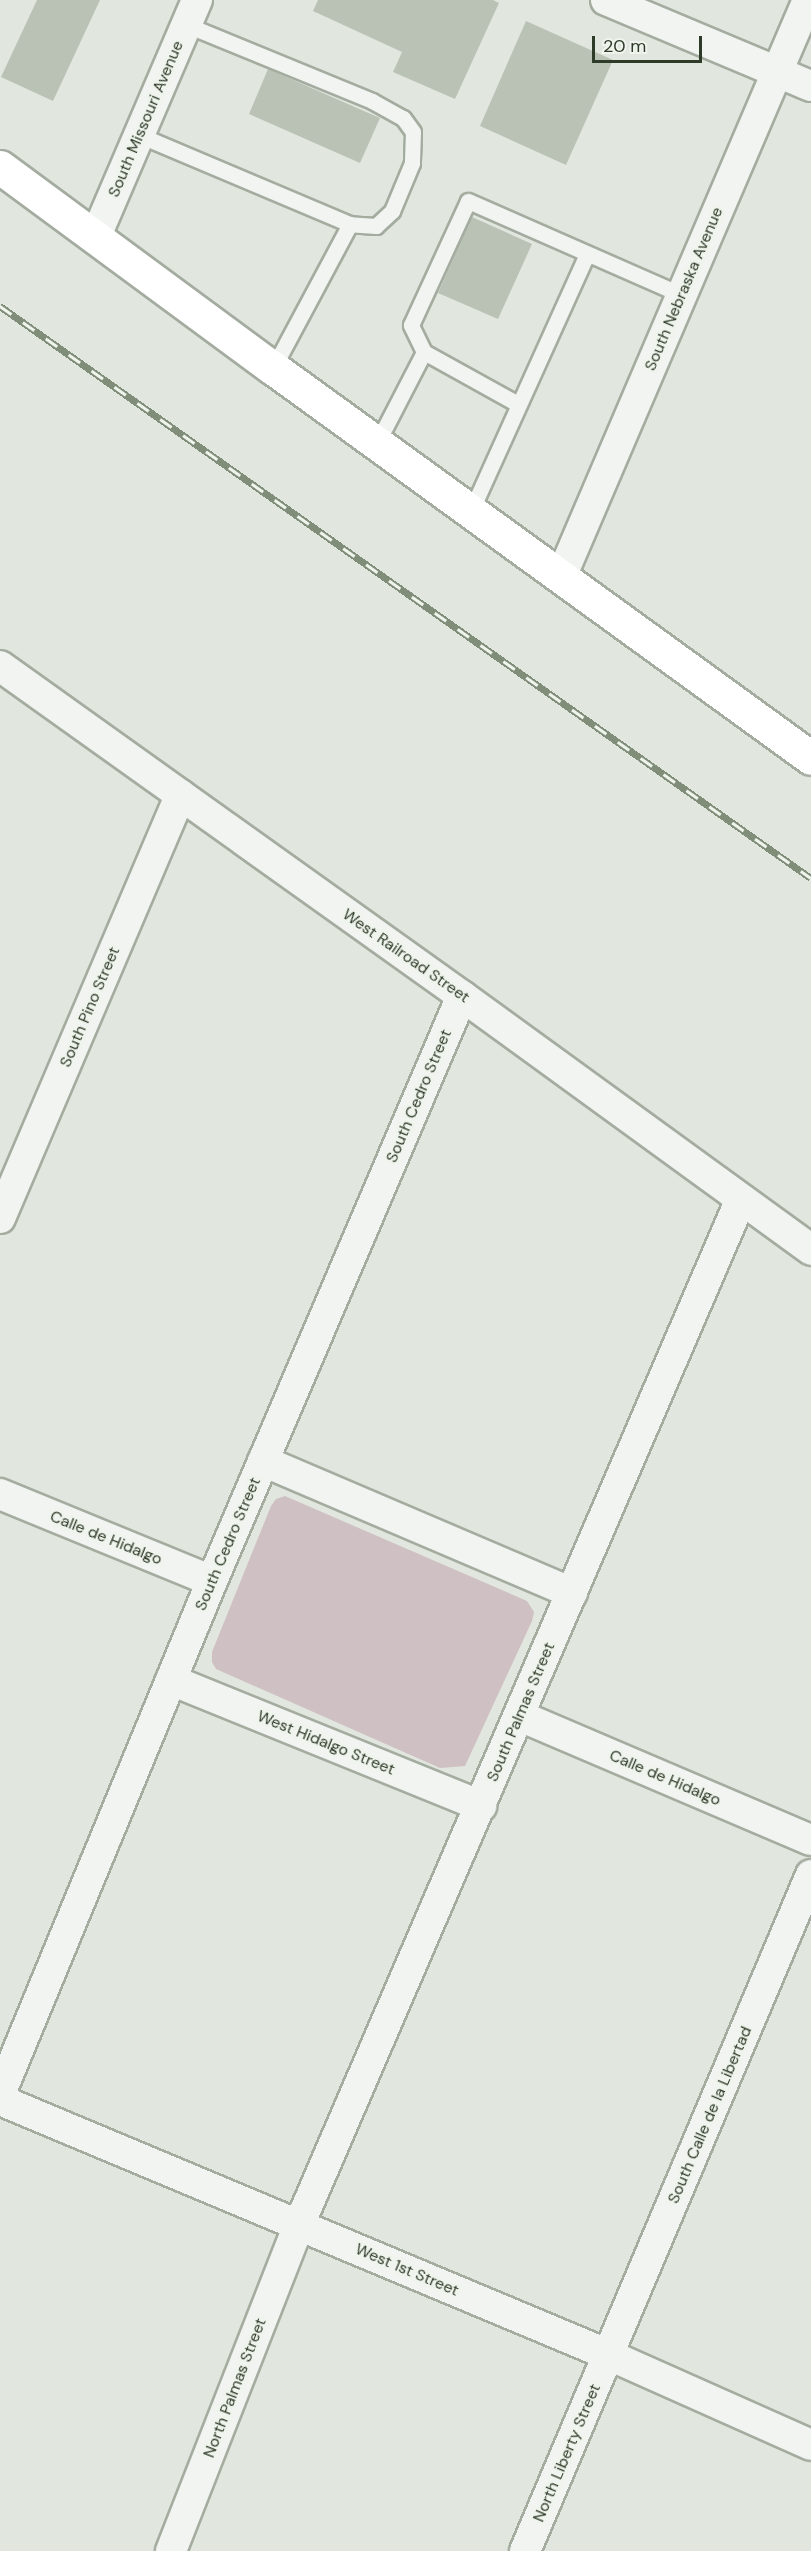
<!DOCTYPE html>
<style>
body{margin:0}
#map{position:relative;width:811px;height:2551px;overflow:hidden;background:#e1e6de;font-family:"DM Sans",sans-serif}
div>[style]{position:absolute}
.green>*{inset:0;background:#cfc0c3}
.building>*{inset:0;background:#bac2b6}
.roads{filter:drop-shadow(2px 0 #a4aca0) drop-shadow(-2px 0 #a4aca0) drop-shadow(0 2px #a4aca0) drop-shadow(0 -2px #a4aca0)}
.service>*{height:15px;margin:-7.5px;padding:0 7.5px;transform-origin:7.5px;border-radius:7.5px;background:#f1f4f0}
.minor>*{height:30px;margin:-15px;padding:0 15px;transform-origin:15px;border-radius:15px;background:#f1f4f0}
.primary>*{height:33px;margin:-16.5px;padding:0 16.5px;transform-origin:16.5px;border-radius:16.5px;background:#fff}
.rail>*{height:7px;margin-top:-3.5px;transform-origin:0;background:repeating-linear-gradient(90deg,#eff4ed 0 14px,#808d79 0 28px);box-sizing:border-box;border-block:2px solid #808d79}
span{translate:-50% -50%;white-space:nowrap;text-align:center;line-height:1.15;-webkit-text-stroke:5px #eff4ed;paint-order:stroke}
.street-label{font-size:16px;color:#2f3b29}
.scale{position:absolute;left:592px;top:36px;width:110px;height:27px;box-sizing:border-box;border:3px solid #2f3b29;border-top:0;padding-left:8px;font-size:18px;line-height:21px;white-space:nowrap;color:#2f3b29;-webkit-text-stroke:4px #eff4ed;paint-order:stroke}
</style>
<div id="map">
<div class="green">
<i style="clip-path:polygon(285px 1496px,527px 1601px,534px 1612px,532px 1621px,465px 1766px,440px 1768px,216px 1669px,212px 1662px,212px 1652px,271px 1506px,276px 1499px)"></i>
</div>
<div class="building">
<i style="clip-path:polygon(37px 0,100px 0,53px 101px,1px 77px)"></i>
<i style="clip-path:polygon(318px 0,493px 0,499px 3px,455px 99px,393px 72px,402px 52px,313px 11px)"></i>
<i style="clip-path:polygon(526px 21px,613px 60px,566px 165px,480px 126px)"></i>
<i style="clip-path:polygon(268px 69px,380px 118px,360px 163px,249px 114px)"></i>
<i style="clip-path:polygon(472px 217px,532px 244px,498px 319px,438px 293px)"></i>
</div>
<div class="roads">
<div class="service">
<i style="left:187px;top:25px;width:200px;rotate:22.3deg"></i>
<i style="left:372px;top:101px;width:35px;rotate:29deg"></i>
<i style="left:403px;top:118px;width:17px;rotate:54deg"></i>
<i style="left:413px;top:132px;width:31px;rotate:92deg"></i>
<i style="left:412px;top:163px;width:52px;rotate:112.6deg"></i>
<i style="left:392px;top:211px;width:22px;rotate:137deg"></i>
<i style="left:376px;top:226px;width:26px;rotate:-176deg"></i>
<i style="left:139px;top:135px;width:229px;rotate:22.9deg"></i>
<i style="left:350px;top:224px;width:163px;rotate:118.1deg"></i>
<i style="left:424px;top:352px;width:30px;rotate:-116deg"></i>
<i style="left:411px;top:325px;width:136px;rotate:-65.3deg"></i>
<i style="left:468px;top:201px;width:234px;rotate:23.7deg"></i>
<i style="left:377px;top:443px;width:102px;rotate:-62.7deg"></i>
<i style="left:424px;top:352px;width:107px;rotate:29deg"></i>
<i style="left:471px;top:511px;width:282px;rotate:-65.7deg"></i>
</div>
<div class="minor">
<i style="left:606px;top:0;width:222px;rotate:22.8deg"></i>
<i style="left:95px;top:238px;width:259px;rotate:-66.8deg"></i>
<i style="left:561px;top:577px;width:628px;rotate:-66.83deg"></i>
<i style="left:0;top:666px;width:568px;rotate:35.54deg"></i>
<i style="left:462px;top:996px;width:432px;rotate:36deg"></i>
<i style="left:0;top:1218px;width:460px;rotate:-66.9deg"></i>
<i style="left:263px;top:1461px;width:336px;rotate:23.1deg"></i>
<i style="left:0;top:1494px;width:229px;rotate:22.3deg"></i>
<i style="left:171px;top:1680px;width:335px;rotate:22.1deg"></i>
<i style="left:520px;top:1716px;width:316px;rotate:23.1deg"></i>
<i style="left:0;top:2094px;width:555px;rotate:-67.55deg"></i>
<i style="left:212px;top:1581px;width:636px;rotate:-66.86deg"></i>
<i style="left:0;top:2100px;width:660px;rotate:22.72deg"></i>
<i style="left:609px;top:2355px;width:221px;rotate:24deg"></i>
<i style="left:171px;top:2551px;width:350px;rotate:-68.6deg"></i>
<i style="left:299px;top:2225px;width:1117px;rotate:-66.69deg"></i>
<i style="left:525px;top:2551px;width:734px;rotate:-67.07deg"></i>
</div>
<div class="primary">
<i style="left:0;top:167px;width:339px;rotate:36.4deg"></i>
<i style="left:273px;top:368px;width:664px;rotate:35.94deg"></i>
</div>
</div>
<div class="rail">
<i style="left:0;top:306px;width:992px;rotate:35.2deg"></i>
</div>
<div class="street-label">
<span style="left:146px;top:119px;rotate:-67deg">South Missouri Avenue</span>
<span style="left:684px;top:289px;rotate:-67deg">South Nebraska Avenue</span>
<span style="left:406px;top:956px;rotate:35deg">West Railroad Street</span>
<span style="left:90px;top:1007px;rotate:-67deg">South Pino Street</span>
<span style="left:419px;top:1096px;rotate:-67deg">South Cedro Street</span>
<span style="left:106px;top:1538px;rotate:22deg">Calle de Hidalgo</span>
<span style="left:228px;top:1544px;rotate:-67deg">South Cedro Street</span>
<span style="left:521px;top:1712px;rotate:-67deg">South Palmas Street</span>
<span style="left:326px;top:1743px;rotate:22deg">West Hidalgo Street</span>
<span style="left:665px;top:1778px;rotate:23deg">Calle de Hidalgo</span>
<span style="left:710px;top:2115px;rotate:-67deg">South Calle de la Libertad</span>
<span style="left:407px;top:2270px;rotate:23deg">West 1st Street</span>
<span style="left:235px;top:2388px;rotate:-69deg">North Palmas Street</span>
<span style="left:567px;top:2453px;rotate:-67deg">North Liberty Street</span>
</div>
<div class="scale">20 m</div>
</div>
